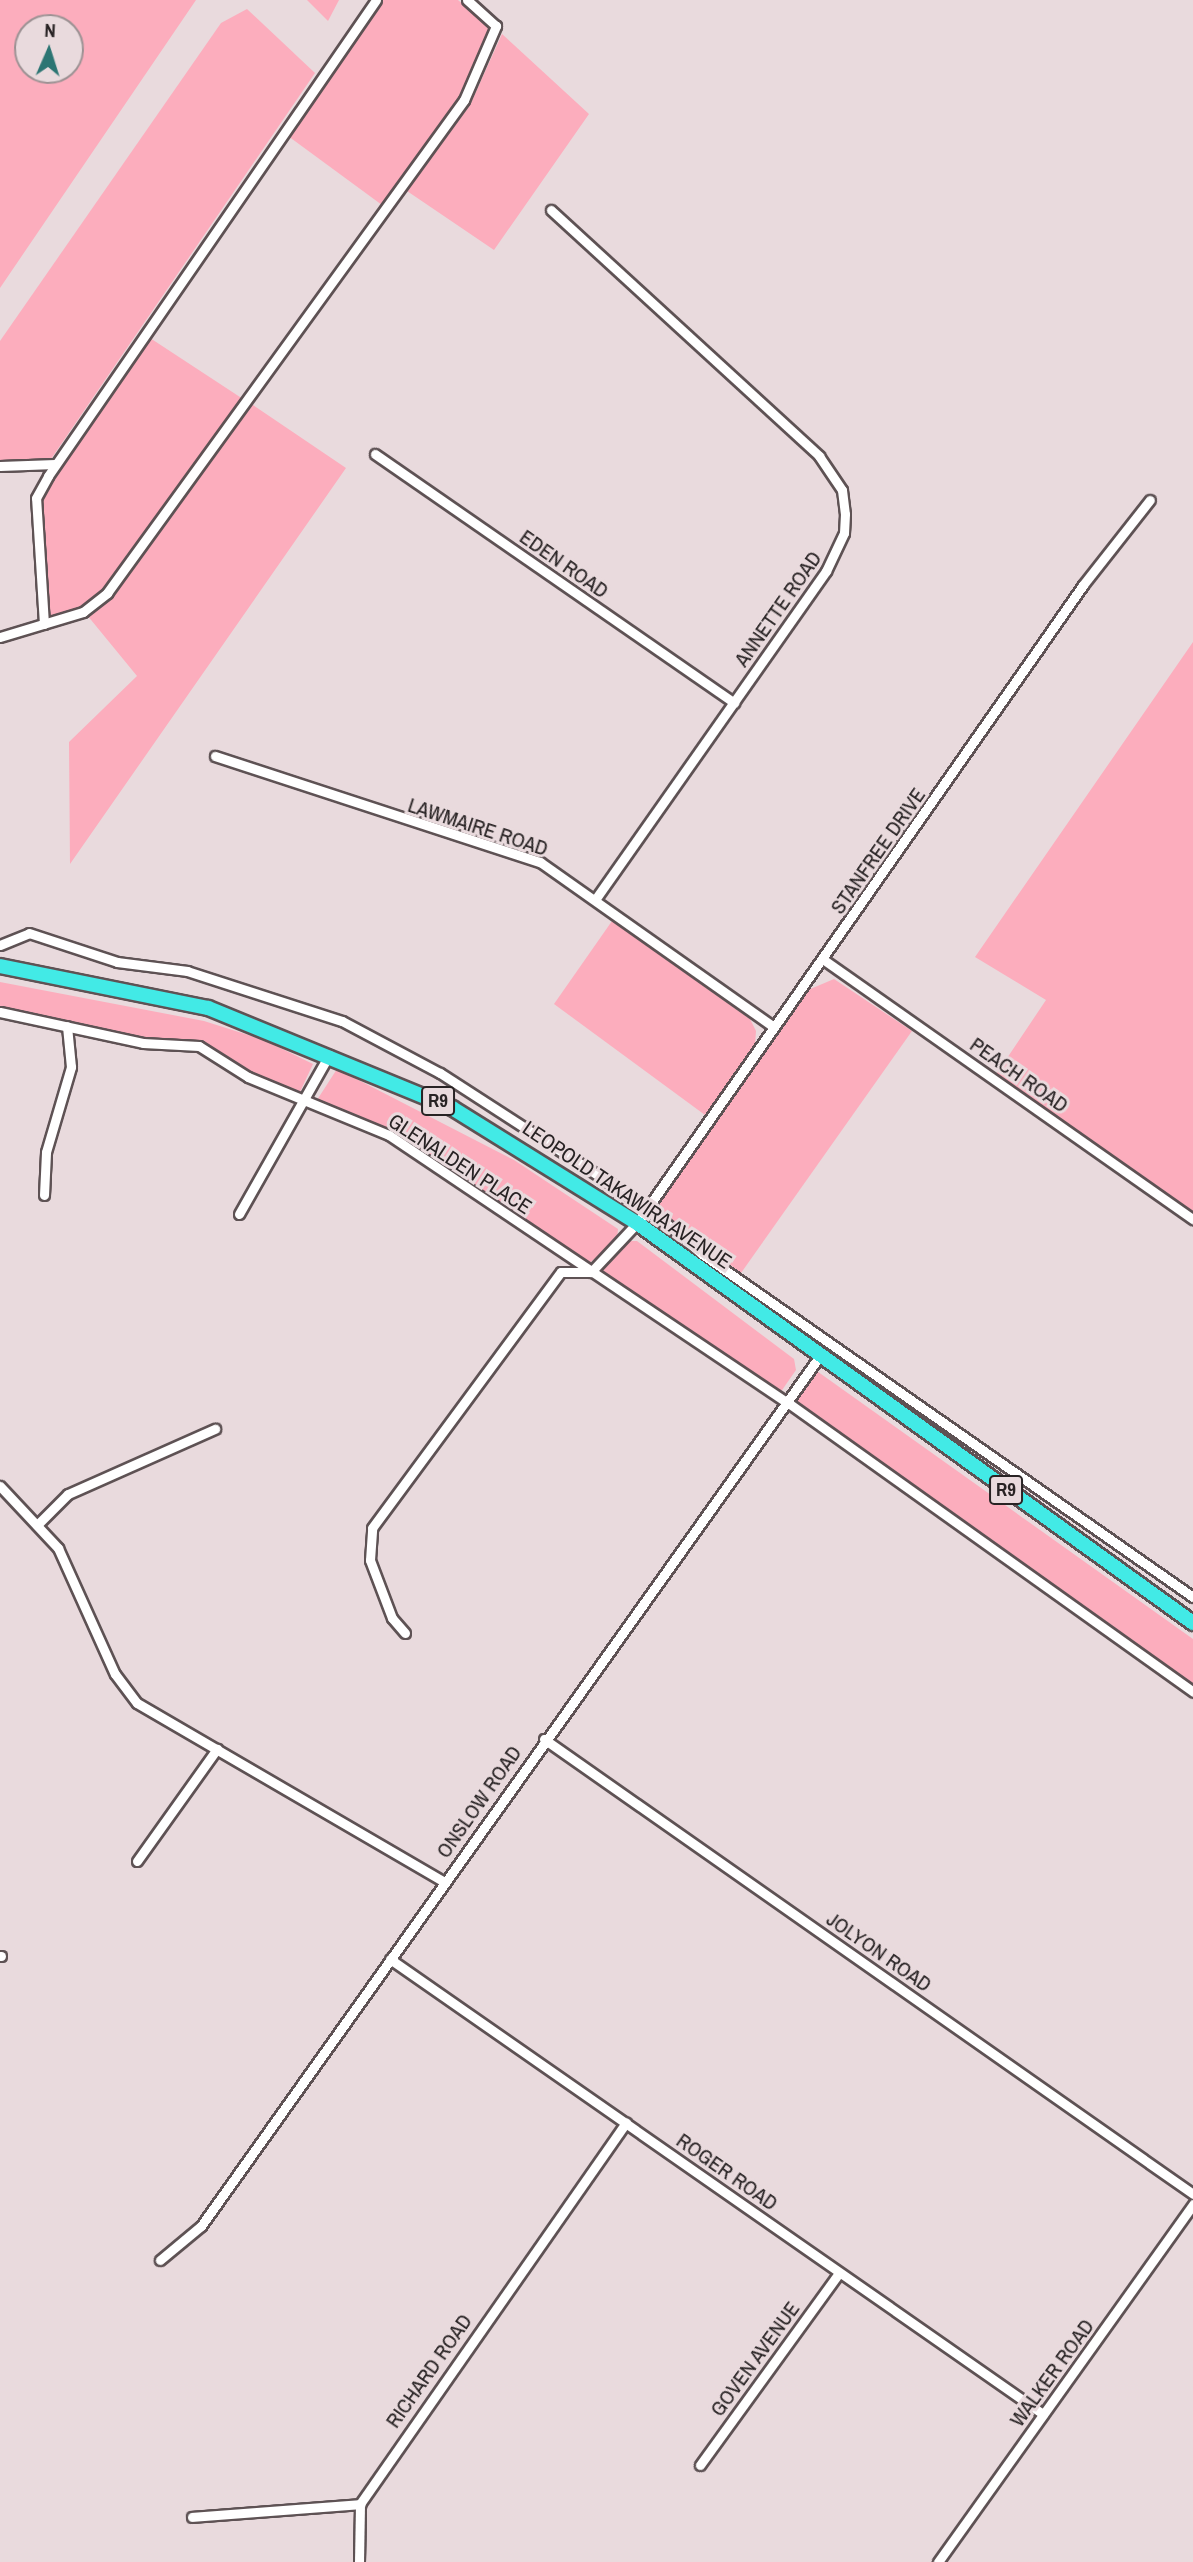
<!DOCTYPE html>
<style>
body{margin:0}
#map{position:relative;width:1193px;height:2562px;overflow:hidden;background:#e9dadd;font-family:"Archivo Narrow",sans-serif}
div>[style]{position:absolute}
.green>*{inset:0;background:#fcadbd}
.roads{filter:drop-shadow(2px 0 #5e5254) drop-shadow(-2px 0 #5e5254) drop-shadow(0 2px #5e5254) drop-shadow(0 -2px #5e5254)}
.minor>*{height:9px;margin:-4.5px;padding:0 4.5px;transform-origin:4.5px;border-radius:4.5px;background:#fff}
.trunk>*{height:14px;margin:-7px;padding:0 7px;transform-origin:7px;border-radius:7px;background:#42eae6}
span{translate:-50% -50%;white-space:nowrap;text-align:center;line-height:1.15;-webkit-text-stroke:6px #e9dadd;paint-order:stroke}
.shield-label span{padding:2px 5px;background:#e9dadd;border:2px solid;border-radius:5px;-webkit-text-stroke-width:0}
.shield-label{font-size:19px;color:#282324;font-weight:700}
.street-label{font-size:21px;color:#282324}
.north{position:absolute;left:14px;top:14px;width:70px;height:70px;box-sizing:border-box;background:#e9dadd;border:2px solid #9c9193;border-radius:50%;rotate:3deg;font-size:19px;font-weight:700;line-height:28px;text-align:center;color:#282324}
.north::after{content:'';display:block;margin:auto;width:24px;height:32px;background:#2c7573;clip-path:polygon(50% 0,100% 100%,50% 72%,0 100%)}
</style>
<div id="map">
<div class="green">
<i style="clip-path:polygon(evenodd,0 0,196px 0,0 288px,0 0,28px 28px,70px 28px,70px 70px,28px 70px,28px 28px)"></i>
<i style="clip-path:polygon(307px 0,339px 0,328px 21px)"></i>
<i style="clip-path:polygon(382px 0,458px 0,490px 27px,458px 100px,382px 205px,288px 136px)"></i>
<i style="clip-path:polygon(247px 9px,315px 73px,51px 459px,0 461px,0 341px,221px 23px)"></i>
<i style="clip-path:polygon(502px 34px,589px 114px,494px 250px,407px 191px,470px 105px)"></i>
<i style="clip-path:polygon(150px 338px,243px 399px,104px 590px,81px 609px,48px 618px,40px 498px)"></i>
<i style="clip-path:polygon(250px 403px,346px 468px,70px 864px,69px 742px,137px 676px,87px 615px,111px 596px)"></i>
<i style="clip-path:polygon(1193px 642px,1193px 1214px,995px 1076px,1046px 1000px,975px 957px)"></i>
<i style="clip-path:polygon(612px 921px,750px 1019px,756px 1031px,755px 1045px,705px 1115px,554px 1004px)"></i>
<i style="clip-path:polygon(834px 979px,912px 1031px,741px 1273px,660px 1211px,659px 1201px,808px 990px)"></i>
<i style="clip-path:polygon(0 982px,204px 1021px,264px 1040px,313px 1064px,299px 1094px,247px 1074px,201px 1044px,142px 1039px,0 1008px)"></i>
<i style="clip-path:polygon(337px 1069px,514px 1160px,618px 1229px,617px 1240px,587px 1265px,392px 1133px,317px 1100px)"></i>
<i style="clip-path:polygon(627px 1241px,637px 1241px,794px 1359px,796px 1370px,780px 1393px,599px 1273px)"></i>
<i style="clip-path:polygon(814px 1369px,1193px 1639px,1193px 1689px,790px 1401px)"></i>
</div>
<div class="roads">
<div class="minor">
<i style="left:551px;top:210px;width:364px;rotate:42.5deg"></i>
<i style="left:819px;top:456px;width:41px;rotate:55.9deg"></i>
<i style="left:842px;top:490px;width:24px;rotate:83deg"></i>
<i style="left:845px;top:514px;width:19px;rotate:93deg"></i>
<i style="left:844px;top:533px;width:42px;rotate:115.3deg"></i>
<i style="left:826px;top:571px;width:398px;rotate:125.1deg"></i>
<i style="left:375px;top:454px;width:437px;rotate:34.7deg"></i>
<i style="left:0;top:466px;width:55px;rotate:-2.1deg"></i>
<i style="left:44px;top:624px;width:126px;rotate:-93.6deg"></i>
<i style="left:36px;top:498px;width:25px;rotate:-61deg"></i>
<i style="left:48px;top:476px;width:578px;rotate:-55.43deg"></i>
<i style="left:0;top:637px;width:87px;rotate:-16.8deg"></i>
<i style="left:83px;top:612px;width:31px;rotate:-38deg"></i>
<i style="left:107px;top:593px;width:609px;rotate:-54.09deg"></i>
<i style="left:464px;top:100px;width:81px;rotate:-66.6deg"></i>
<i style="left:496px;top:26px;width:39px;rotate:-138deg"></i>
<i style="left:215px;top:756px;width:342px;rotate:18.1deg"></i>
<i style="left:540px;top:862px;width:286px;rotate:35.2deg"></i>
<i style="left:0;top:945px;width:31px;rotate:-22deg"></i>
<i style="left:29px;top:933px;width:93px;rotate:18.2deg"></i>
<i style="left:117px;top:962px;width:71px;rotate:7.3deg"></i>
<i style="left:187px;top:971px;width:163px;rotate:17.9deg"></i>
<i style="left:342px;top:1021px;width:111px;rotate:28deg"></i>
<i style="left:440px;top:1073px;width:247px;rotate:32.9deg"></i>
<i style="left:647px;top:1207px;width:72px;rotate:40.5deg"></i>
<i style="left:702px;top:1254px;width:599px;rotate:34.94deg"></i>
<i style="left:824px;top:960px;width:451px;rotate:35.1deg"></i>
<i style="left:0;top:1012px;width:146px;rotate:12.2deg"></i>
<i style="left:143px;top:1043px;width:56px;rotate:3.1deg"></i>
<i style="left:199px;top:1046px;width:58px;rotate:32.3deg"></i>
<i style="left:248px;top:1077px;width:152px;rotate:22.4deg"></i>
<i style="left:389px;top:1135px;width:479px;rotate:33.9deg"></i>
<i style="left:787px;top:1402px;width:499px;rotate:35.5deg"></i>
<i style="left:44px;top:1195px;width:43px;rotate:-87.3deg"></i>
<i style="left:46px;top:1152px;width:89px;rotate:-73.6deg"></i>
<i style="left:71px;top:1067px;width:41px;rotate:-95.6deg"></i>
<i style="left:239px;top:1214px;width:183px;rotate:-60.5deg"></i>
<i style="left:0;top:1486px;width:85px;rotate:46.9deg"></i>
<i style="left:58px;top:1548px;width:138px;rotate:65.7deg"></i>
<i style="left:115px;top:1674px;width:36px;rotate:53deg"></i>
<i style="left:137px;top:1703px;width:355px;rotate:30.2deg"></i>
<i style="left:38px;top:1524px;width:42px;rotate:-45deg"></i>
<i style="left:68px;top:1494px;width:161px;rotate:-23.9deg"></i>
<i style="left:405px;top:1633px;width:20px;rotate:-131deg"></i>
<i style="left:392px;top:1618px;width:62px;rotate:-110.8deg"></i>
<i style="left:370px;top:1560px;width:32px;rotate:-86deg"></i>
<i style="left:372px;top:1528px;width:318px;rotate:-53.6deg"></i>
<i style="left:561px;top:1272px;width:30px"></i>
<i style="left:591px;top:1272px;width:67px;rotate:-46.8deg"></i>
<i style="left:637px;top:1223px;width:778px;rotate:-55.04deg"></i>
<i style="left:1083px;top:585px;width:108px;rotate:-51.8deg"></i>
<i style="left:544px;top:1739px;width:793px;rotate:35.03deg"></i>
<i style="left:137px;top:1861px;width:138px;rotate:-54.5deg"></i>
<i style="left:0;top:1956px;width:1px"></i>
<i style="left:390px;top:1959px;width:796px;rotate:34.87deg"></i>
<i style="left:160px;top:2260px;width:53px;rotate:-39.7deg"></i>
<i style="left:201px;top:2226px;width:1066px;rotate:-54.58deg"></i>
<i style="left:700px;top:2465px;width:237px;rotate:-54.1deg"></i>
<i style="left:192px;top:2517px;width:169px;rotate:-4.4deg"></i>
<i style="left:360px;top:2504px;width:465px;rotate:-55.1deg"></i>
<i style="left:359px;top:2562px;width:58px;rotate:-89deg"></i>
<i style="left:938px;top:2562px;width:440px;rotate:-54.5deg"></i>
</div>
<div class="trunk">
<i style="left:0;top:966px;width:212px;rotate:11.4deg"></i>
<i style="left:208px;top:1008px;width:264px;rotate:22.3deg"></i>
<i style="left:452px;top:1108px;width:218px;rotate:31.9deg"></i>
<i style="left:637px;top:1223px;width:685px;rotate:35.73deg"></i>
</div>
</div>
<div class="shield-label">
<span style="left:438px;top:1101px">R9</span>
<span style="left:1006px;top:1490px">R9</span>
</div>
<div class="street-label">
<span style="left:564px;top:564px;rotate:35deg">EDEN ROAD</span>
<span style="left:778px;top:609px;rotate:-55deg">ANNETTE ROAD</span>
<span style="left:478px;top:827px;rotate:18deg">LAWMAIRE ROAD</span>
<span style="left:878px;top:851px;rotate:-55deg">STANFREE DRIVE</span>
<span style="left:1019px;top:1075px;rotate:35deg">PEACH ROAD</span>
<span style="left:460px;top:1164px;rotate:33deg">GLENALDEN PLACE</span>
<span style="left:627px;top:1195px;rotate:34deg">LEOPOLD TAKAWIRA AVENUE</span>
<span style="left:479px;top:1802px;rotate:-55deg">ONSLOW ROAD</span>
<span style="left:879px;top:1952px;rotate:35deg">JOLYON ROAD</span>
<span style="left:727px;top:2172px;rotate:35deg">ROGER ROAD</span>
<span style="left:755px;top:2359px;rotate:-54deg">GOVEN AVENUE</span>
<span style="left:429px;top:2371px;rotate:-55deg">RICHARD ROAD</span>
<span style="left:1052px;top:2373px;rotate:-54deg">WALKER ROAD</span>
</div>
<div class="north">N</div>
</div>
